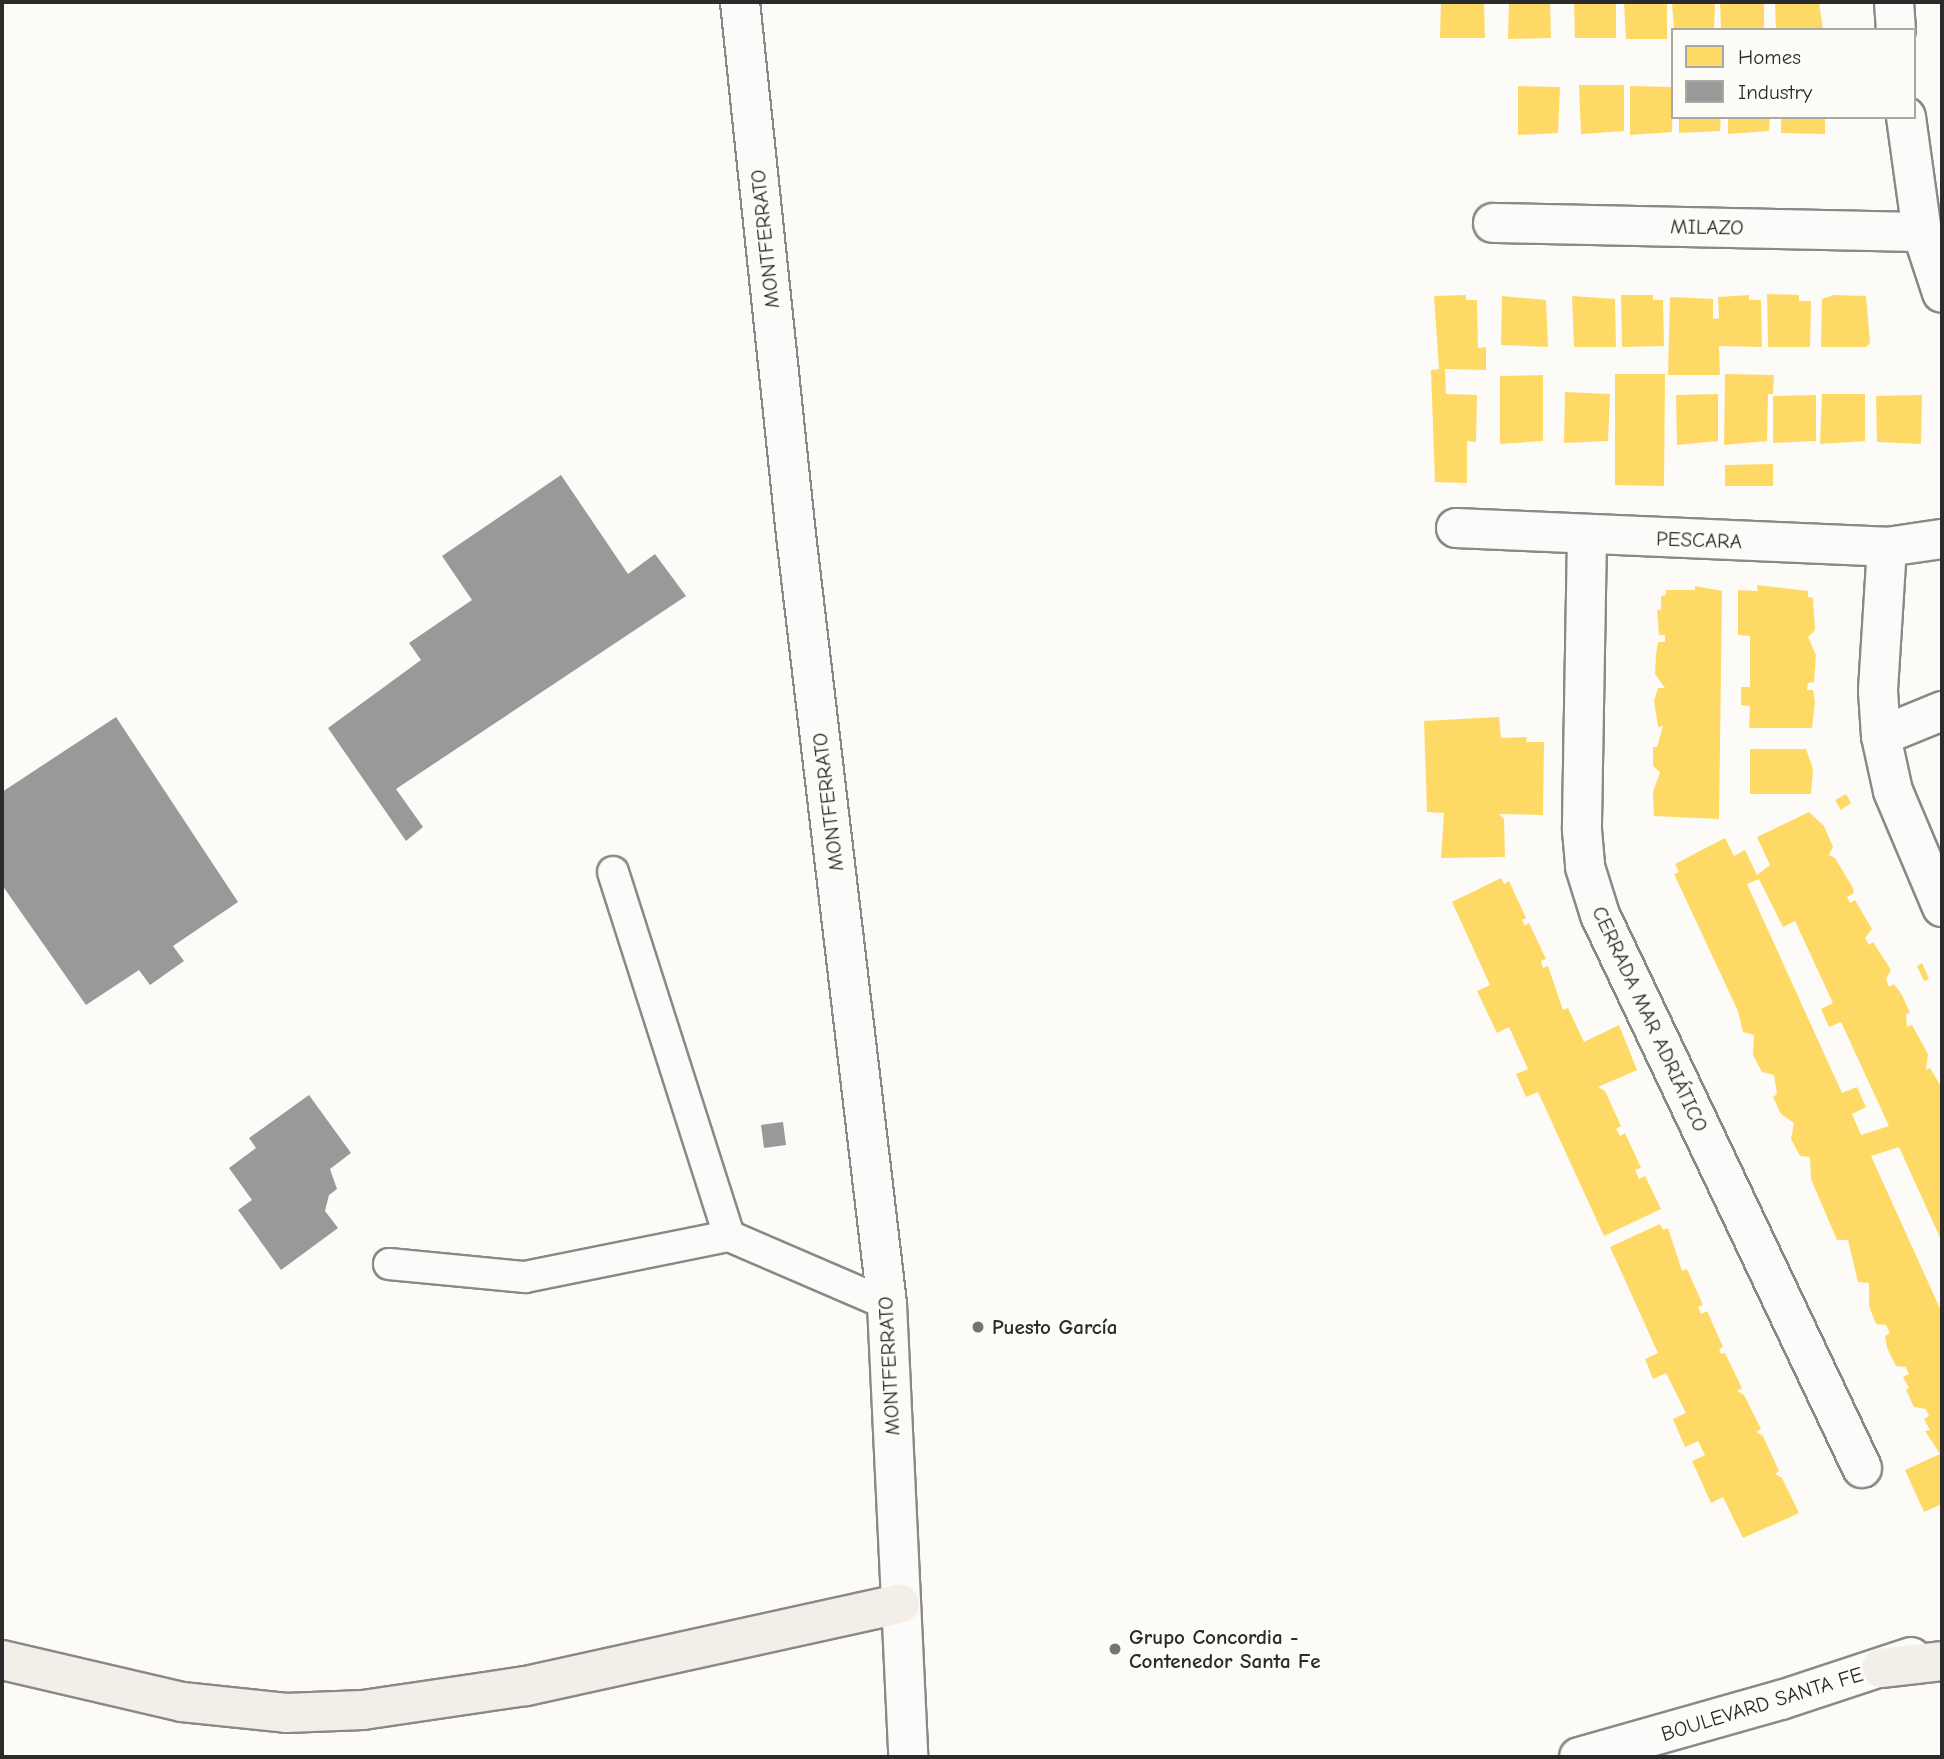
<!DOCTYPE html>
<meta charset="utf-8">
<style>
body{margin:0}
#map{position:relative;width:1944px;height:1759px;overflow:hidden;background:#fcfbf8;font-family:"Comic Neue",sans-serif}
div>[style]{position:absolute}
.homes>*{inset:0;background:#ffd966}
.industry>*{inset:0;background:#999}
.roads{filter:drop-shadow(2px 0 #898987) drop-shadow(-2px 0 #898987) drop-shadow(0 2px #898987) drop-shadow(0 -2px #898987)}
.lane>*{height:30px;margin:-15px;padding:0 15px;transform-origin:15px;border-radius:15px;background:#fbfbf9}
.street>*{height:38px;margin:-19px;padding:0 19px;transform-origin:19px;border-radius:19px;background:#fbfbf9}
.secondary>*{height:38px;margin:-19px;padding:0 19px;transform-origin:19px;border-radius:19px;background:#fbfbf9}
.highway>*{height:38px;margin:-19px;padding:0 19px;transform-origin:19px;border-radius:19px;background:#f3eee7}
.dots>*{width:19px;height:19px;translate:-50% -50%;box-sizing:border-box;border:4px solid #fdfcf7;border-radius:50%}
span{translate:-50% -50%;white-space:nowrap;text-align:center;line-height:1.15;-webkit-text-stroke:7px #fdfcf7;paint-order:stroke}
.street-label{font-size:21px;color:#2b2b2b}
.poi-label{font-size:21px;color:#2b2b2b;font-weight:700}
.left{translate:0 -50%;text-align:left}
.frame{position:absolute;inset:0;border:4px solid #2b2b2b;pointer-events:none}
.legend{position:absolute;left:1671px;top:28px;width:245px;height:91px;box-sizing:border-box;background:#fdfcf7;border:2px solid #a9a8a5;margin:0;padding:9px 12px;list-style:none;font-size:21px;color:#2b2b2b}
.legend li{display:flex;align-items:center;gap:14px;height:35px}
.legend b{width:35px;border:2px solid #a9a8a5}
</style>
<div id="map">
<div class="homes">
<i style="clip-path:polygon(1441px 2px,1484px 2px,1485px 38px,1440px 38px)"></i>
<i style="clip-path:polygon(1509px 2px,1550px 2px,1551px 38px,1508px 39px)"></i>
<i style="clip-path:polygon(1574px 2px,1616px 2px,1616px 38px,1575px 38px)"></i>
<i style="clip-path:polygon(1624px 2px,1667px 2px,1667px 39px,1626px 39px)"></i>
<i style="clip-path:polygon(1672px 2px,1715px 2px,1714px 30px,1674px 30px)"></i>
<i style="clip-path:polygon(1720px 2px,1764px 2px,1764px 30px,1721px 30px)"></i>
<i style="clip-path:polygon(1775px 2px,1819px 2px,1823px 30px,1776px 30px)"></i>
<i style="clip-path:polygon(1579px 85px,1624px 85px,1624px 131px,1581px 134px)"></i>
<i style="clip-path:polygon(1518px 86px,1560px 87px,1558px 133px,1518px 135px)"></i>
<i style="clip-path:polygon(1630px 86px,1673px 87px,1672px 132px,1630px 135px)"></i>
<i style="clip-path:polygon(1679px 117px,1721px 117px,1720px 131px,1679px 133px)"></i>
<i style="clip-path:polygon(1728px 117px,1770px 117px,1769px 131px,1728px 134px)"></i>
<i style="clip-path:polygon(1781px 117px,1825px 117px,1825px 134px,1781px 133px)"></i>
<i style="clip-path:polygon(1767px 294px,1799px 295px,1799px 301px,1811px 301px,1810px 347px,1768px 347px)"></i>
<i style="clip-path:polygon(1466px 295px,1466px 300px,1477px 300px,1478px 348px,1486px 347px,1486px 370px,1445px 369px,1446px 394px,1477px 395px,1476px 442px,1467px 441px,1467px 483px,1435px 482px,1431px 370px,1439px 369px,1434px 296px)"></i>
<i style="clip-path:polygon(1621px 295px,1653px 295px,1653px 300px,1663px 300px,1664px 346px,1622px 347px)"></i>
<i style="clip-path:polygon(1749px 295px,1749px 300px,1761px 300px,1762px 347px,1719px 346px,1720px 375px,1668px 375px,1670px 297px,1713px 299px,1713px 319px,1719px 318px,1718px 297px)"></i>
<i style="clip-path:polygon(1834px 295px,1866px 296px,1870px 343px,1866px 347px,1821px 347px,1822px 299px)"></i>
<i style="clip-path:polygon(1502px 296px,1546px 300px,1548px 347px,1501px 345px)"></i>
<i style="clip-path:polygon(1572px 296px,1615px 299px,1616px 347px,1574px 347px)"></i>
<i style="clip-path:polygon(1615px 374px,1665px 374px,1664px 486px,1615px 485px)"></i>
<i style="clip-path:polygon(1725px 374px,1774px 375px,1773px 394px,1768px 394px,1767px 441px,1724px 445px)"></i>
<i style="clip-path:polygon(1543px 375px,1543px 441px,1500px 444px,1500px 376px)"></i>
<i style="clip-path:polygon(1565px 392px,1610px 394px,1608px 441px,1564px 443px)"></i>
<i style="clip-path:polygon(1718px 394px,1718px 441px,1677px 445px,1676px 395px)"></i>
<i style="clip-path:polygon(1822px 394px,1865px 394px,1865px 441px,1820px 444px)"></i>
<i style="clip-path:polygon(1816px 395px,1816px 441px,1773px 443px,1773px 396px)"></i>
<i style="clip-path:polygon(1922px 395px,1921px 444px,1877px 442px,1876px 396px)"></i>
<i style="clip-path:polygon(1773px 464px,1773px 486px,1725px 486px,1725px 465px)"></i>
<i style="clip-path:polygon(1757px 585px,1808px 591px,1808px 597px,1813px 598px,1815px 630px,1808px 637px,1816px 655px,1814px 682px,1808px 683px,1807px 690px,1813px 690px,1815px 702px,1812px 728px,1749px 728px,1750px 706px,1741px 705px,1741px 687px,1750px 687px,1750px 636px,1738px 635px,1738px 590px,1758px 591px)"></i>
<i style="clip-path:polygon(1695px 586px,1722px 591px,1719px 819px,1654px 816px,1653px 792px,1660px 772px,1653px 766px,1653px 747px,1657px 747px,1663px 726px,1658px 727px,1654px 701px,1658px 688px,1665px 688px,1655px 674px,1656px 655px,1658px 642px,1665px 642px,1665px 635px,1659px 635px,1657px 610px,1661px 610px,1661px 596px,1666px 595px,1666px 590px,1695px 590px)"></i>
<i style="clip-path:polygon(1499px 717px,1501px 738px,1527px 737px,1526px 742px,1544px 742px,1543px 815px,1499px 814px,1504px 819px,1505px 857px,1441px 858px,1444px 813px,1427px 812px,1424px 721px)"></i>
<i style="clip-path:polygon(1750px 749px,1806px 749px,1813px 769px,1811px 794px,1750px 794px)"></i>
<i style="clip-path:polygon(1846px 794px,1851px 803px,1841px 810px,1835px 800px)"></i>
<i style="clip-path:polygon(evenodd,1809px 812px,1824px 826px,1833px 847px,1829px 855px,1835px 858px,1853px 888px,1854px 893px,1847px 897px,1850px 903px,1855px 900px,1872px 929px,1865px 938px,1869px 945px,1873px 942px,1891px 970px,1886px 979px,1889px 987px,1894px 984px,1902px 995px,1910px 1013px,1906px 1014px,1907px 1027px,1912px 1025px,1928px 1054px,1926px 1070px,1930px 1068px,1942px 1088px,1942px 1242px,1899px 1147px,1871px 1156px,1942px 1313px,1942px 1504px,1924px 1512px,1905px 1470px,1940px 1454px,1925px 1431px,1930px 1430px,1924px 1419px,1929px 1416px,1926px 1409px,1914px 1407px,1906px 1390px,1909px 1388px,1903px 1377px,1909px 1374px,1906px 1367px,1896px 1366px,1887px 1348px,1885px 1336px,1890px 1333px,1886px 1325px,1876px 1324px,1869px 1306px,1869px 1283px,1858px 1282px,1848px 1240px,1837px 1240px,1811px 1179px,1810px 1157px,1800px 1156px,1791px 1139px,1794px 1123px,1781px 1114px,1773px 1097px,1777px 1094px,1774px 1075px,1762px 1072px,1753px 1055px,1754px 1035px,1743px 1032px,1738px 1011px,1674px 874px,1679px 872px,1675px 864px,1725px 838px,1734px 856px,1745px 850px,1757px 875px,1770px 865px,1757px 837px,1809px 812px,1759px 879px,1783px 927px,1795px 921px,1833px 1003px,1821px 1009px,1829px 1027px,1841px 1022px,1889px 1126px,1861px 1135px,1852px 1114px,1866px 1107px,1857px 1087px,1842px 1093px,1747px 884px,1759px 879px)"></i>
<i style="clip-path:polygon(1501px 878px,1504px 884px,1509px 881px,1526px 918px,1522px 920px,1525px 926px,1529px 923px,1546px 959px,1541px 961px,1543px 968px,1548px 966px,1563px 1010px,1568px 1008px,1584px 1042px,1619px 1025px,1637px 1070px,1598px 1087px,1605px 1091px,1621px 1126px,1616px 1129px,1620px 1136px,1625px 1133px,1641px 1168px,1635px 1170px,1639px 1179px,1645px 1176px,1661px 1209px,1604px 1236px,1538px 1092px,1526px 1097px,1516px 1074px,1528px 1069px,1509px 1027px,1497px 1033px,1477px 991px,1490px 985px,1452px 902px)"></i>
<i style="clip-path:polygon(1922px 963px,1929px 979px,1924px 981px,1917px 966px)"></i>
<i style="clip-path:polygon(1660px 1224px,1663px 1230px,1668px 1228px,1682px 1271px,1687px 1269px,1703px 1305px,1698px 1307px,1701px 1314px,1707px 1311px,1723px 1347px,1719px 1349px,1721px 1354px,1725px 1353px,1742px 1388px,1737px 1391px,1744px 1395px,1761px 1429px,1756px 1432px,1763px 1436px,1779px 1471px,1775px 1474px,1782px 1478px,1799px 1513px,1743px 1538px,1723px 1497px,1711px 1503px,1692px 1461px,1705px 1455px,1698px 1441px,1685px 1447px,1673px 1419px,1686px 1413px,1666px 1373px,1653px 1379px,1645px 1359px,1658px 1353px,1610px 1247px)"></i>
</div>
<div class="industry">
<i style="clip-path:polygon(561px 475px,628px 574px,655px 554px,686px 596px,396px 789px,423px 827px,406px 841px,328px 728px,421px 660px,409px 643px,472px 600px,442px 556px)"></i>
<i style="clip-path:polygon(116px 717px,238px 902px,173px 946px,184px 961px,150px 985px,139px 970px,86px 1005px,2px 885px,2px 792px)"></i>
<i style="clip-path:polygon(309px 1095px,351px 1153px,330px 1169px,337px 1189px,329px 1195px,325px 1211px,338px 1228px,281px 1270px,238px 1210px,252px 1200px,229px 1168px,256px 1148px,249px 1138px)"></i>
<i style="clip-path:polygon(783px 1122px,786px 1145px,764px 1148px,761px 1125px)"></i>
</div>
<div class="roads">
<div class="lane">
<i style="left:613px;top:872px;width:382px;rotate:72.3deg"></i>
<i style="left:729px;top:1236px;width:172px;rotate:23.3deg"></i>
<i style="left:389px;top:1264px;width:137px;rotate:5.5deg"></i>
<i style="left:525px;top:1277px;width:208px;rotate:-11.4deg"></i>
</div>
<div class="street">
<i style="left:1493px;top:223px;width:429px;rotate:1.2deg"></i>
<i style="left:1456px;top:528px;width:431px;rotate:2.5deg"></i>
<i style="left:1887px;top:547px;width:56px;rotate:-8.3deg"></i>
<i style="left:1587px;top:536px;width:294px;rotate:91deg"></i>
<i style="left:1582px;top:830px;width:37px;rotate:85deg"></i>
<i style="left:1585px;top:867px;width:50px;rotate:72.6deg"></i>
<i style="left:1600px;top:915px;width:612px;rotate:64.65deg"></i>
<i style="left:1887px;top:547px;width:144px;rotate:93.6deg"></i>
<i style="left:1878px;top:691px;width:45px;rotate:86.2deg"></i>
<i style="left:1881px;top:736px;width:56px;rotate:77.7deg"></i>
<i style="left:1893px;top:791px;width:126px;rotate:67.1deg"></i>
<i style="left:1881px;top:736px;width:66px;rotate:-22.3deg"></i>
</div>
<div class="secondary">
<i style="left:740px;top:2px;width:536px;rotate:84deg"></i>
<i style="left:796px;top:535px;width:774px;rotate:83.25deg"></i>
<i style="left:887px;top:1304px;width:453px;rotate:87.3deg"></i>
<i style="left:1894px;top:2px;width:28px;rotate:86deg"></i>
<i style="left:1906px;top:117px;width:116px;rotate:82.1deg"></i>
<i style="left:1922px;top:232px;width:64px;rotate:71.8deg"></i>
<i style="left:1579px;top:1757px;width:210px;rotate:-15.8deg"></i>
<i style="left:1781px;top:1700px;width:137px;rotate:-18.3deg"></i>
</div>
<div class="highway">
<i style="left:2px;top:1660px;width:185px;rotate:13.1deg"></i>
<i style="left:182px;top:1702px;width:105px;rotate:6deg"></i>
<i style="left:286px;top:1713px;width:77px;rotate:-2.2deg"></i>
<i style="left:363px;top:1710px;width:165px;rotate:-8.4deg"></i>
<i style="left:526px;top:1686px;width:383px;rotate:-12.4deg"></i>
<i style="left:1881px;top:1668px;width:61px;rotate:-6.5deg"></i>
</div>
</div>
<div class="dots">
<i style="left:978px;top:1327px;background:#747473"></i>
<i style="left:1115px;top:1649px;background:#747473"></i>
</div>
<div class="street-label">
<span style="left:1707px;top:227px;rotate:1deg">MILAZO</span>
<span style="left:765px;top:239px;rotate:-96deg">MONTFERRATO</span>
<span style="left:1699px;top:540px;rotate:2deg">PESCARA</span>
<span style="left:828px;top:802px;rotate:-97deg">MONTFERRATO</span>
<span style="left:1650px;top:1019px;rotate:65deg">CERRADA MAR ADRIÁTICO</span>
<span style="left:889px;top:1366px;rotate:-93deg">MONTFERRATO</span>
<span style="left:1762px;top:1704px;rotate:-17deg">BOULEVARD SANTA FE</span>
</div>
<div class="poi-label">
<span class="left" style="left:992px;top:1327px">Puesto García</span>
<span class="left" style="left:1129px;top:1649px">Grupo Concordia -<br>Contenedor Santa Fe</span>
</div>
<div class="frame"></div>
<ul class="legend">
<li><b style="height:19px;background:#ffd966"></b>Homes</li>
<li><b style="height:19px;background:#999"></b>Industry</li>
</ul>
</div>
